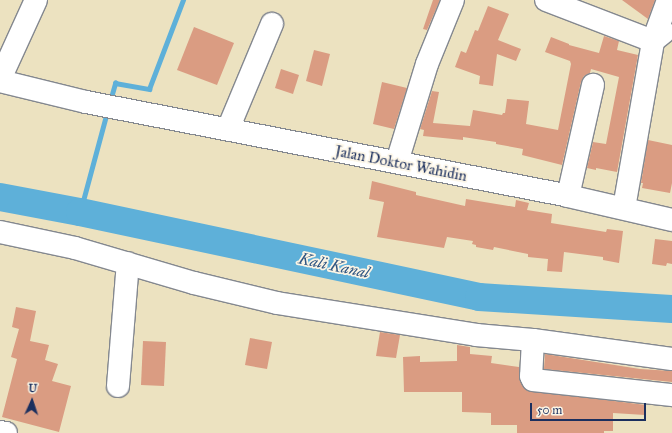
<!DOCTYPE html>
<style>
body{margin:0}
#map{position:relative;width:672px;height:433px;overflow:hidden;background:#ece2c0;font-family:"IM FELL Great Primer",serif}
div>[style]{position:absolute}
.stream>*{height:4.5px;margin:-2.25px;padding:0 2.25px;transform-origin:2.25px;border-radius:2.25px;background:#5eb0d9}
.river>*{height:28px;margin:-14px;padding:0 14px;transform-origin:14px;border-radius:14px;background:#5eb0d9}
.building>*{inset:0;background:#da9c82}
.roads{filter:drop-shadow(1px 0 #84888f) drop-shadow(-1px 0 #84888f) drop-shadow(0 1px #84888f) drop-shadow(0 -1px #84888f)}
.minor>*{height:22px;margin:-11px;padding:0 11px;transform-origin:11px;border-radius:11px;background:#fff}
.major>*{height:22px;margin:-11px;padding:0 11px;transform-origin:11px;border-radius:11px;background:#fff}
span{translate:-50% -50%;white-space:nowrap;text-align:center;line-height:1.15;-webkit-text-stroke:3.5px #fcf5e5;paint-order:stroke}
.street-label{font-size:15px;color:#1b2f5e}
.water-label{font-size:16px;color:#2f5683;font-style:italic}
.north{position:absolute;left:12px;top:381px;width:40px;height:40px;-webkit-text-stroke:3px #fcf5e5;paint-order:stroke;rotate:3deg;font-size:11px;font-weight:700;line-height:16px;text-align:center;color:#1b2f5e}
.north::after{content:'';display:block;margin:auto;width:14px;height:18px;background:#1b2f5e;clip-path:polygon(50% 0,100% 100%,50% 72%,0 100%)}
.scale{position:absolute;left:530px;top:403px;width:116px;height:18px;box-sizing:border-box;border:2px solid #1b2f5e;border-top:0;padding-left:5px;font-size:12px;line-height:14px;white-space:nowrap;color:#1b2f5e;-webkit-text-stroke:3px #fcf5e5;paint-order:stroke}
</style>
<div id="map">
<div class="stream">
<i style="left:110px;top:101px;width:19px;rotate:-74deg"></i>
<i style="left:115px;top:83px;width:35px;rotate:10deg"></i>
<i style="left:149px;top:89px;width:95px;rotate:-69.1deg"></i>
<i style="left:80px;top:212px;width:104px;rotate:-74.9deg"></i>
</div>
<div class="river">
<i style="left:0;top:197px;width:81px;rotate:10.6deg"></i>
<i style="left:80px;top:212px;width:408px;rotate:12deg"></i>
<i style="left:479px;top:297px;width:193px;rotate:3.6deg"></i>
</div>
<div class="building">
<i style="clip-path:polygon(433px 0,440px 0,427px 30px,423px 29px)"></i>
<i style="clip-path:polygon(622px 0,655px 0,648px 19px)"></i>
<i style="clip-path:polygon(488px 6px,509px 14px,498px 40px,521px 49px,516px 61px,497px 54px,493px 86px,479px 84px,480px 76px,455px 67px,461px 51px,466px 53px,475px 30px,478px 31px)"></i>
<i style="clip-path:polygon(194px 27px,234px 43px,217px 85px,177px 70px)"></i>
<i style="clip-path:polygon(604px 36px,619px 41px,617px 50px,638px 55px,617px 172px,596px 168px,596px 170px,587px 168px,593px 142px,606px 144px,619px 77px,591px 69px,590px 73px,584px 76px,581px 82px,562px 165px,522px 155px,523px 149px,496px 144px,496px 142px,463px 137px,463px 140px,423px 136px,424px 130px,420px 129px,432px 91px,439px 92px,433px 123px,470px 126px,473px 110px,502px 115px,503px 113px,505px 113px,507px 99px,529px 101px,526px 124px,558px 130px,571px 64px,570px 61px,545px 52px,551px 37px,569px 44px,569px 45px,599px 53px)"></i>
<i style="clip-path:polygon(314px 50px,330px 54px,322px 86px,306px 81px)"></i>
<i style="clip-path:polygon(281px 69px,299px 75px,293px 94px,275px 88px)"></i>
<i style="clip-path:polygon(382px 82px,407px 88px,394px 129px,373px 124px)"></i>
<i style="clip-path:polygon(648px 140px,672px 145px,672px 183px,670px 193px,642px 188px,643px 183px,641px 183px)"></i>
<i style="clip-path:polygon(372px 181px,416px 192px,416px 195px,465px 206px,466px 199px,515px 207px,516px 200px,529px 203px,527px 210px,552px 214px,551px 223px,606px 232px,607px 229px,623px 231px,619px 263px,603px 260px,603px 257px,564px 252px,562px 272px,547px 271px,548px 259px,528px 257px,528px 254px,494px 247px,493px 250px,476px 247px,476px 245px,472px 244px,473px 241px,447px 237px,444px 248px,377px 237px,384px 202px,369px 199px)"></i>
<i style="clip-path:polygon(655px 239px,672px 241px,672px 264px,667px 263px,666px 266px,652px 264px)"></i>
<i style="clip-path:polygon(16px 307px,36px 311px,30px 341px,49px 345px,45px 360px,58px 364px,52px 381px,71px 386px,59px 432px,2px 417px,17px 359px,11px 357px,19px 329px,12px 327px)"></i>
<i style="clip-path:polygon(380px 332px,400px 335px,396px 358px,376px 356px)"></i>
<i style="clip-path:polygon(250px 338px,272px 342px,267px 369px,245px 365px)"></i>
<i style="clip-path:polygon(143px 341px,166px 342px,164px 386px,141px 385px)"></i>
<i style="clip-path:polygon(457px 345px,470px 347px,470px 354px,492px 356px,491px 363px,519px 367px,520px 381px,526px 390px,646px 405px,645px 415px,613px 413px,613px 431px,604px 431px,604px 433px,517px 433px,517px 425px,491px 425px,491px 413px,462px 412px,462px 392px,404px 392px,403px 357px,420px 356px,420px 362px,457px 361px)"></i>
<i style="clip-path:polygon(545px 354px,640px 369px,672px 371px,672px 382px,544px 369px)"></i>
</div>
<div class="roads">
<div class="minor">
<i style="left:546px;top:0;width:115px;rotate:21deg"></i>
<i style="left:653px;top:41px;width:14px;rotate:-39deg"></i>
<i style="left:228px;top:129px;width:114px;rotate:-67.3deg"></i>
<i style="left:397px;top:162px;width:102px;rotate:-73deg"></i>
<i style="left:427px;top:64px;width:69px;rotate:-67.9deg"></i>
<i style="left:568px;top:196px;width:114px;rotate:-77.3deg"></i>
<i style="left:624px;top:208px;width:169px;rotate:-80.1deg"></i>
<i style="left:653px;top:41px;width:44px;rotate:-69.9deg"></i>
<i style="left:0;top:232px;width:77px;rotate:12deg"></i>
<i style="left:75px;top:248px;width:124px;rotate:16.4deg"></i>
<i style="left:194px;top:283px;width:85px;rotate:13.5deg"></i>
<i style="left:277px;top:303px;width:202px;rotate:9.1deg"></i>
<i style="left:476px;top:335px;width:57px;rotate:5deg"></i>
<i style="left:533px;top:340px;width:140px;rotate:7.8deg"></i>
<i style="left:533px;top:340px;width:36px;rotate:93deg"></i>
<i style="left:531px;top:376px;width:4px;rotate:63deg"></i>
<i style="left:533px;top:380px;width:140px;rotate:6.2deg"></i>
<i style="left:118px;top:386px;width:123px;rotate:-85.4deg"></i>
<i style="left:0;top:432px;width:6px;rotate:9deg"></i>
</div>
<div class="major">
<i style="left:0;top:79px;width:87px;rotate:-65.5deg"></i>
<i style="left:0;top:81px;width:89px;rotate:13.7deg"></i>
<i style="left:86px;top:102px;width:491px;rotate:11deg"></i>
<i style="left:568px;top:196px;width:107px;rotate:13deg"></i>
</div>
</div>
<div class="street-label">
<span style="left:401px;top:164px;rotate:11deg">Jalan Doktor Wahidin</span>
</div>
<div class="water-label">
<span style="left:334px;top:266px;rotate:12deg">Kali Kanal</span>
</div>
<div class="north">U</div>
<div class="scale">50 m</div>
</div>
